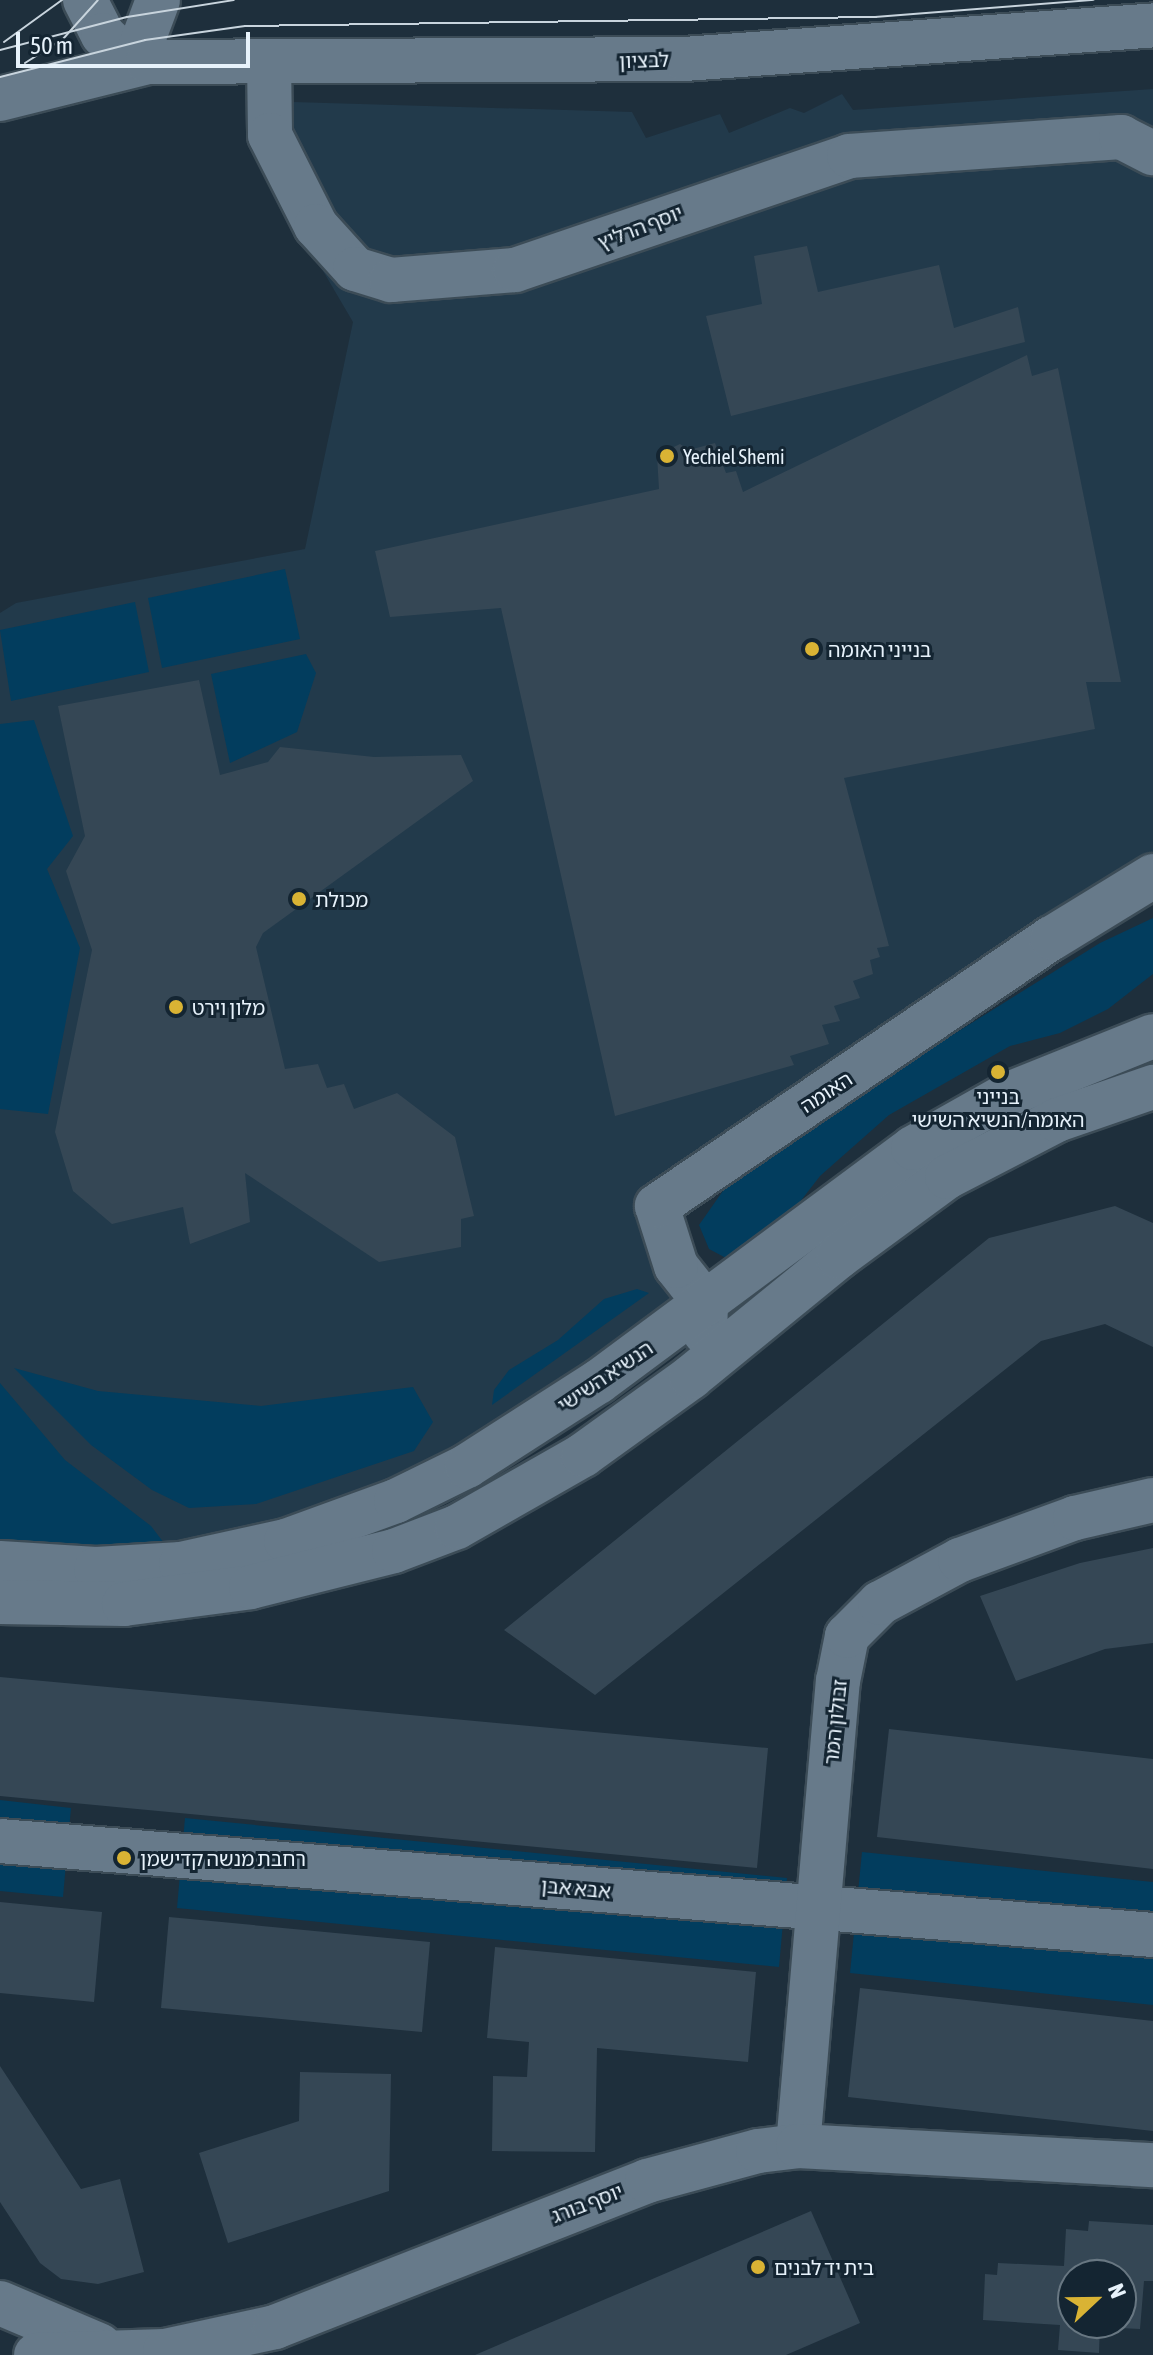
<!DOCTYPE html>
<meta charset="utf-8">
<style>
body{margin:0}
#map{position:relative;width:1153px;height:2355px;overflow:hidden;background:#1e2f3c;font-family:"Asap Condensed","Noto Sans Hebrew",sans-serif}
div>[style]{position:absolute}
.built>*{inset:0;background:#223a4b}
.green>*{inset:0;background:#023d5e}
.building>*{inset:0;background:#354755}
.roads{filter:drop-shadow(2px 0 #3c4c57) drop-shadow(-2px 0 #3c4c57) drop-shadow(0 2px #3c4c57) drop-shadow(0 -2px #3c4c57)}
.minor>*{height:44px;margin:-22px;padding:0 22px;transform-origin:22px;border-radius:22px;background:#677a8a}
.tram>*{height:2px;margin:-1px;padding:0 1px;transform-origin:1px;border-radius:1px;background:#c8d4dd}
.dots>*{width:22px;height:22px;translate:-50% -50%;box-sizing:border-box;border:4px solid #142532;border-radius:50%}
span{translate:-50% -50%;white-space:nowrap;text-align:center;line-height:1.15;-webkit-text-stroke:6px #142532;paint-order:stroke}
.street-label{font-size:20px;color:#e7f2fb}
.poi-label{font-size:20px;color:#e7f2fb}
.left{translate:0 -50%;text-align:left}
.north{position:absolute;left:1057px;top:2259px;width:80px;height:80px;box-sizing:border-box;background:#142532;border:2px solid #687782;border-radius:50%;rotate:68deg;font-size:22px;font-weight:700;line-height:32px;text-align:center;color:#e7f2fb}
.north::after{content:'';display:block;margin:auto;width:28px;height:36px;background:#d9b334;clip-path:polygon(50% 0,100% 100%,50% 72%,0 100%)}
.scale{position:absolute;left:16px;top:32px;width:234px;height:36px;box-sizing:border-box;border:4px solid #e7f2fb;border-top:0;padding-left:10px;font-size:24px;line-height:28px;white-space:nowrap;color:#e7f2fb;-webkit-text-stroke:6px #142532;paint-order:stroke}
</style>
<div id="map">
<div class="built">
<i style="clip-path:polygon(1153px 89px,1153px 879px,657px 1206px,706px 1304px,339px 1524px,0 1563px,0 613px,16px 603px,305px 549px,353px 322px,289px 213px,282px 109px,293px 102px,632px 112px,646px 138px,720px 114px,729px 133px,790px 108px,804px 113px,842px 94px,853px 110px)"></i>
</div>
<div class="green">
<i style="clip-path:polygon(285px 569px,300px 639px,162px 668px,148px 598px)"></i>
<i style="clip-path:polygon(135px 602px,149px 672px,11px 701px,0 630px)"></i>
<i style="clip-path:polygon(306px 654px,316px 673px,297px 732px,230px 763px,211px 674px)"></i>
<i style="clip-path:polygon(34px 720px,73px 836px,47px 869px,80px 948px,48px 1114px,0 1109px,0 724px)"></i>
<i style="clip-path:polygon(1153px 918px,1153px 974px,1108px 1009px,1060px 1033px,1010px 1046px,889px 1115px,820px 1176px,785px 1221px,749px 1253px,726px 1258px,709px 1249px,699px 1225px,739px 1168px,1100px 943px)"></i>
<i style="clip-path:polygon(637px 1289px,649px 1293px,492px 1405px,494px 1390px,509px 1370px,558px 1340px,604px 1299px)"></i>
<i style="clip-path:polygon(14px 1368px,98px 1391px,261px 1406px,413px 1387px,433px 1422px,414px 1451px,256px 1504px,189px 1508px,152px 1490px,91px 1445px)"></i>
<i style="clip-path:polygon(0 1383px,65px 1460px,151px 1526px,170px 1551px,0 1552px)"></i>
<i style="clip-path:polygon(0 1800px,71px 1808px,63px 1897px,0 1891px)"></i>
<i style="clip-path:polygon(185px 1818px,787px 1878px,779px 1967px,177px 1908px)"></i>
<i style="clip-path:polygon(862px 1852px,1153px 1882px,1153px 2005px,850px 1973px)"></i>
</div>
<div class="building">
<i style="clip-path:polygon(807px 246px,818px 292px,939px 265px,954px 328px,1018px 307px,1025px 342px,731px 416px,706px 316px,762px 304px,754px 256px)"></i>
<i style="clip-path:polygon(1027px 355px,1032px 376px,1058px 368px,1121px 682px,1086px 682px,1095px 729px,844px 778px,889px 946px,877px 948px,880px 957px,870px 960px,873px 974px,853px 981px,860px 998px,834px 1006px,840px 1021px,822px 1025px,829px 1044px,790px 1056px,794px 1065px,615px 1116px,501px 608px,390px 617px,375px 551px,659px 489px,657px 455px,680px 444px,689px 450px,715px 443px,726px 473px,736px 471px,743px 492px)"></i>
<i style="clip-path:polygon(199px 680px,220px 775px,268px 762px,280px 747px,374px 757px,461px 755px,473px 781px,263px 933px,256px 947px,285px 1069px,318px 1064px,327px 1088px,344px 1084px,354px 1109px,397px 1093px,455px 1137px,474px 1216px,461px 1219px,461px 1247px,379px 1262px,245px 1173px,250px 1222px,190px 1244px,183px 1207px,112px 1224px,73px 1191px,55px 1132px,92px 950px,66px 871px,85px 836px,58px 706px)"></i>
<i style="clip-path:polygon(1115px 1206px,1153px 1223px,1153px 1347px,1105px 1324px,1041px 1341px,595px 1695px,504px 1630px,989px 1238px)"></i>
<i style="clip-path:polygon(1153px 1548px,1153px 1643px,1105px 1649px,1016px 1681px,980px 1596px,1080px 1563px)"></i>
<i style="clip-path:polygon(0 1677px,768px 1748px,757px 1868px,0 1796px)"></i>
<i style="clip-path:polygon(889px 1729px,1153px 1759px,1153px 1869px,877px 1837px)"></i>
<i style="clip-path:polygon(0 1902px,102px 1912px,94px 2002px,0 1993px)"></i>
<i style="clip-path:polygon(169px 1917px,430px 1942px,422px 2032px,161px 2008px)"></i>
<i style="clip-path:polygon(495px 1947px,756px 1972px,748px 2062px,597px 2048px,595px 2152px,492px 2151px,493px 2076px,527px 2077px,529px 2042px,487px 2038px)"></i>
<i style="clip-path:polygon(860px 1988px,1153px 2021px,1153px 2131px,848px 2097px)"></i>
<i style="clip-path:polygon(0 2066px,81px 2189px,120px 2179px,144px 2272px,98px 2284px,61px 2279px,40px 2263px,0 2202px)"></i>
<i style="clip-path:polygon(300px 2072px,391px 2074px,389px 2191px,228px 2243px,199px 2153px,299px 2121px)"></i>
<i style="clip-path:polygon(811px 2211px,860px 2323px,786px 2355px,475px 2355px)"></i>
<i style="clip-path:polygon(1089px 2221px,1153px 2225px,1153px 2281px,1144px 2281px,1140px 2329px,1121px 2328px,1121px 2275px,1073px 2275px,1073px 2323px,1100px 2323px,1099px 2353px,1058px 2350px,1060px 2325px,983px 2320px,985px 2274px,997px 2275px,998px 2263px,1064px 2266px,1066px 2229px,1088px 2231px)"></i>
</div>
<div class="roads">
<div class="minor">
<i style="left:85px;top:0;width:39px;rotate:63deg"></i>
<i style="left:103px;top:35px;width:42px;rotate:43.1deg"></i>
<i style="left:269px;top:61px;width:74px;rotate:89.2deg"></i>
<i style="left:270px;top:135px;width:102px;rotate:63.2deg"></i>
<i style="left:316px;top:226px;width:58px;rotate:47.8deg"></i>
<i style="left:355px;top:269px;width:38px;rotate:17deg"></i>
<i style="left:391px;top:280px;width:124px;rotate:-4.6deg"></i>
<i style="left:515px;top:270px;width:353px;rotate:-18.8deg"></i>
<i style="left:849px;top:156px;width:273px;rotate:-4deg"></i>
<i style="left:1121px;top:137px;width:36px;rotate:27deg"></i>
<i style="left:134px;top:64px;width:68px;rotate:-69.4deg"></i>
<i style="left:0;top:99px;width:153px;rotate:-14deg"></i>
<i style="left:148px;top:62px;width:536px;rotate:-0.32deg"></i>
<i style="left:684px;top:59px;width:470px;rotate:-4.1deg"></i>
<i style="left:705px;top:1333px;width:29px;rotate:-88deg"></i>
<i style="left:706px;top:1304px;width:48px;rotate:-128.3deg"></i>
<i style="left:676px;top:1266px;width:63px;rotate:-107.6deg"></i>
<i style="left:657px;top:1206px;width:477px;rotate:-34.2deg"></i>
<i style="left:1052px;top:938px;width:119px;rotate:-31.5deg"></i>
<i style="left:0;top:1563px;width:96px;rotate:3.6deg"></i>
<i style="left:96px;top:1569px;width:85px;rotate:-3.4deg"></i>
<i style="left:181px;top:1564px;width:107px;rotate:-12.4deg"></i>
<i style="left:286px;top:1541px;width:117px;rotate:-20deg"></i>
<i style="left:396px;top:1501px;width:79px;rotate:-26.2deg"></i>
<i style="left:467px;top:1466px;width:156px;rotate:-32.7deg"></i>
<i style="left:598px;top:1382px;width:392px;rotate:-36.6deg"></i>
<i style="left:913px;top:1148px;width:110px;rotate:-29.4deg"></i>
<i style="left:1009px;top:1094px;width:155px;rotate:-21.9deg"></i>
<i style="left:0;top:1602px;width:124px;rotate:0.9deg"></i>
<i style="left:124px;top:1604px;width:128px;rotate:-7.6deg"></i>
<i style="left:251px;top:1587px;width:147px;rotate:-14.1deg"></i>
<i style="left:394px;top:1551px;width:67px;rotate:-20.9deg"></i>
<i style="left:457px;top:1527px;width:145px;rotate:-29.7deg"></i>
<i style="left:583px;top:1455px;width:133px;rotate:-35.8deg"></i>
<i style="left:691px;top:1377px;width:190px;rotate:-39.2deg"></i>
<i style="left:838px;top:1257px;width:135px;rotate:-36.3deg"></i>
<i style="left:947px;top:1177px;width:124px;rotate:-27.4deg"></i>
<i style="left:1057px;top:1120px;width:102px;rotate:-19deg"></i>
<i style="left:0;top:1841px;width:1157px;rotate:4.66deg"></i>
<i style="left:798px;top:2146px;width:467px;rotate:-85.1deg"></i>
<i style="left:838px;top:1681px;width:46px;rotate:-78.7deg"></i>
<i style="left:847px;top:1636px;width:47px;rotate:-45deg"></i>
<i style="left:880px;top:1603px;width:91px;rotate:-28.3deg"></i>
<i style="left:960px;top:1560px;width:122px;rotate:-20.1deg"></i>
<i style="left:1075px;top:1518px;width:80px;rotate:-13deg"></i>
<i style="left:0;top:2303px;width:108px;rotate:23deg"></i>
<i style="left:36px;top:2355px;width:129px;rotate:-1.8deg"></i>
<i style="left:165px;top:2351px;width:113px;rotate:-12.3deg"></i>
<i style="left:275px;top:2327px;width:400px;rotate:-21.4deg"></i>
<i style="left:647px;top:2181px;width:115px;rotate:-15.1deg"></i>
<i style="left:758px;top:2151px;width:40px;rotate:-7.1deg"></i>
<i style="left:798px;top:2146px;width:356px;rotate:3.1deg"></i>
</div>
</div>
<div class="tram">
<i style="left:4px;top:42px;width:72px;rotate:-35.9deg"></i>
<i style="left:0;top:50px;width:131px;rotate:-14.6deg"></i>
<i style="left:127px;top:17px;width:108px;rotate:-9deg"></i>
<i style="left:25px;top:63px;width:45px;rotate:-32.3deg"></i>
<i style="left:63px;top:39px;width:52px;rotate:-48.1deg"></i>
<i style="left:0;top:77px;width:150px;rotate:-14.3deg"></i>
<i style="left:145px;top:40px;width:101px;rotate:-8deg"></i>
<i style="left:245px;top:26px;width:631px;rotate:-0.82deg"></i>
<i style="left:876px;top:17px;width:218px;rotate:-4.5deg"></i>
</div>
<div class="dots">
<i style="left:667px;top:456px;background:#d9b334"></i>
<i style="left:812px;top:649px;background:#d9b334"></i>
<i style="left:299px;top:899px;background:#d9b334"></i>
<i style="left:176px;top:1007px;background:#d9b334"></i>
<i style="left:998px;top:1072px;background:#d9b334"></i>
<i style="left:124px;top:1858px;background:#d9b334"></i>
<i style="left:758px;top:2267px;background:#d9b334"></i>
</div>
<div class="street-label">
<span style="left:644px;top:60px;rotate:-2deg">לבציון</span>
<span style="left:640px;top:227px;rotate:-21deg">יוסף הרליץ</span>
<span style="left:826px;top:1092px;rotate:-33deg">האומה</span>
<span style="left:605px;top:1376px;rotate:-34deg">הנשיא השישי</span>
<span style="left:835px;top:1722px;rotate:-84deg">זבולון המר</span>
<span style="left:576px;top:1888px;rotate:5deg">אבא אבן</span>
<span style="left:587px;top:2203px;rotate:-21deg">יוסף בורג</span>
</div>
<div class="poi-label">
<span class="left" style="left:683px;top:456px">Yechiel Shemi</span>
<span class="left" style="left:828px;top:649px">בנייני האומה</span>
<span class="left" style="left:315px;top:899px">מכולת</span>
<span class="left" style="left:192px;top:1007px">מלון וירט</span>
<span style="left:998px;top:1108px">בנייני<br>האומה/הנשיא השישי</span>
<span class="left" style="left:140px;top:1858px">רחבת מנשה קדישמן</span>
<span class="left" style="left:774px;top:2267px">בית יד לבנים</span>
</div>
<div class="north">N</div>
<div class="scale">50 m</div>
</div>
